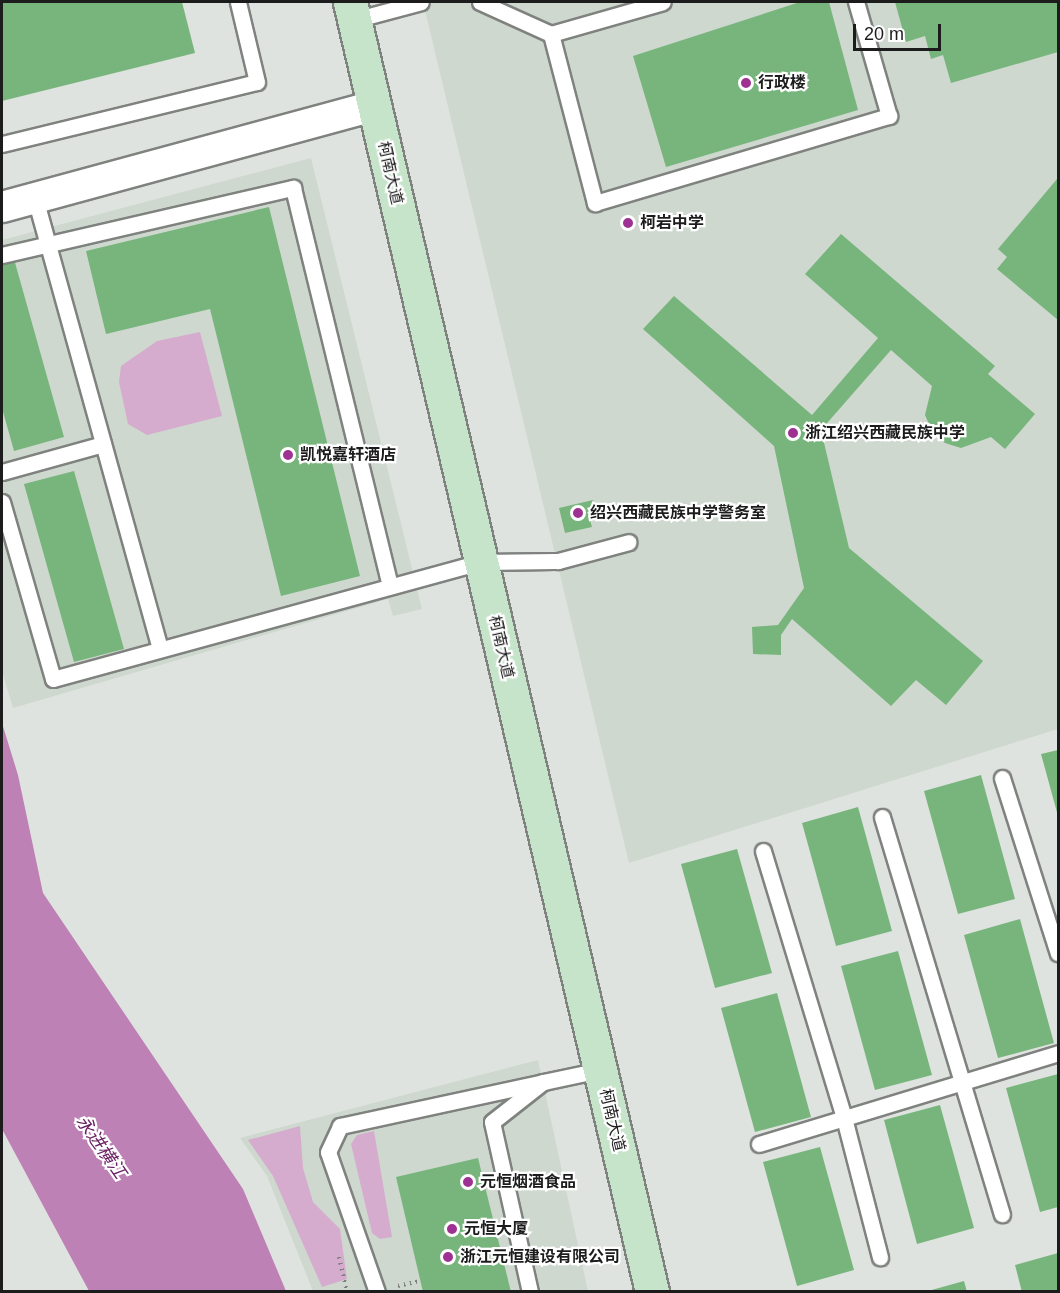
<!DOCTYPE html>
<meta charset="utf-8">
<style>
body{margin:0}
#map{position:relative;width:1060px;height:1293px;overflow:hidden;background:#dfe3df;font-family:Arial,"Noto Sans SC",sans-serif}
div>[style]{position:absolute}
.built>*{inset:0;background:#ced8ce}
.green>*{inset:0;background:#d6acce}
.water>*{inset:0;background:#be81b5}
.building>*{inset:0;background:#78b57d}
.path>*{height:4px;margin-top:-2px;transform-origin:0;background:repeating-linear-gradient(90deg,#7e807e 0 1.5px,transparent 0 6px)}
.roads{filter:drop-shadow(2px 0 #7f827f) drop-shadow(-2px 0 #7f827f) drop-shadow(0 2px #7f827f) drop-shadow(0 -2px #7f827f)}
.service>*{height:15px;margin:-7.5px;padding:0 7.5px;transform-origin:7.5px;border-radius:7.5px;background:#fff}
.minor>*{height:30px;margin:-15px;padding:0 15px;transform-origin:15px;border-radius:15px;background:#fff}
.secondary>*{height:33px;margin:-16.5px;padding:0 16.5px;transform-origin:16.5px;border-radius:16.5px;background:#c6e4ca}
.dots>*{width:16px;height:16px;translate:-50% -50%;box-sizing:border-box;border:3px solid #fff;border-radius:50%}
span{translate:-50% -50%;white-space:nowrap;text-align:center;line-height:1.15;-webkit-text-stroke:4.5px #fff;paint-order:stroke}
.poi-label{font-size:16px;color:#1b1c1b;font-weight:700}
.left{translate:0 -50%;text-align:left}
.street-label{font-size:16px;color:#1b1c1b}
.water-label{font-size:18px;color:#6a2163;font-style:italic}
.frame{position:absolute;inset:0;border:3px solid #1b1c1b;pointer-events:none}
.scale{position:absolute;left:853px;top:24px;width:88px;height:27px;box-sizing:border-box;border:3px solid #1b1c1b;border-top:0;padding-left:8px;font-size:18px;line-height:21px;white-space:nowrap;color:#1b1c1b;-webkit-text-stroke:4px #fff;paint-order:stroke}
</style>
<div id="map">
<div class="built">
<i style="clip-path:polygon(423px 2px,1058px 2px,1058px 729px,629px 863px)"></i>
<i style="clip-path:polygon(311px 158px,422px 609px,393px 616px,388px 599px,13px 708px,2px 671px,2px 240px)"></i>
<i style="clip-path:polygon(538px 1060px,588px 1291px,313px 1291px,267px 1176px,240px 1138px)"></i>
</div>
<div class="green">
<i style="clip-path:polygon(200px 332px,222px 416px,147px 435px,128px 424px,119px 382px,121px 366px,157px 341px)"></i>
<i style="clip-path:polygon(300px 1126px,303px 1168px,313px 1202px,340px 1229px,347px 1279px,322px 1287px,273px 1176px,248px 1140px)"></i>
<i style="clip-path:polygon(374px 1131px,392px 1237px,380px 1239px,372px 1233px,351px 1144px,357px 1135px)"></i>
</div>
<div class="water">
<i style="clip-path:polygon(2px 723px,18px 775px,43px 893px,243px 1189px,286px 1291px,89px 1291px,2px 1129px)"></i>
</div>
<div class="building">
<i style="clip-path:polygon(2px 2px,182px 2px,195px 53px,2px 101px)"></i>
<i style="clip-path:polygon(800px 2px,829px 2px,858px 110px,666px 167px,633px 56px)"></i>
<i style="clip-path:polygon(895px 2px,1058px 2px,1058px 52px,951px 83px,943px 55px,931px 59px,925px 36px,906px 42px)"></i>
<i style="clip-path:polygon(1057px 179px,1058px 181px,1058px 320px,997px 269px,1007px 257px,998px 249px)"></i>
<i style="clip-path:polygon(269px 207px,360px 576px,281px 596px,210px 309px,106px 334px,86px 251px)"></i>
<i style="clip-path:polygon(841px 234px,995px 366px,988px 374px,1035px 414px,1005px 449px,991px 437px,961px 448px,945px 443px,932px 431px,925px 415px,932px 386px,891px 350px,821px 430px,849px 548px,983px 661px,946px 705px,916px 680px,891px 706px,792px 619px,781px 635px,781px 655px,753px 654px,752px 627px,778px 625px,804px 588px,774px 446px,643px 329px,674px 296px,812px 415px,878px 338px,805px 274px)"></i>
<i style="clip-path:polygon(14px 259px,64px 437px,14px 451px,2px 408px,2px 263px)"></i>
<i style="clip-path:polygon(74px 471px,124px 649px,74px 662px,24px 484px)"></i>
<i style="clip-path:polygon(593px 500px,597px 519px,590px 520px,592px 527px,565px 533px,559px 508px)"></i>
<i style="clip-path:polygon(1058px 750px,1058px 816px,1041px 754px)"></i>
<i style="clip-path:polygon(981px 775px,1015px 899px,958px 914px,924px 791px)"></i>
<i style="clip-path:polygon(858px 807px,892px 931px,836px 946px,802px 823px)"></i>
<i style="clip-path:polygon(737px 849px,772px 973px,715px 988px,681px 864px)"></i>
<i style="clip-path:polygon(1020px 919px,1054px 1043px,998px 1058px,964px 935px)"></i>
<i style="clip-path:polygon(898px 951px,932px 1075px,875px 1090px,841px 966px)"></i>
<i style="clip-path:polygon(777px 993px,811px 1117px,755px 1132px,721px 1008px)"></i>
<i style="clip-path:polygon(1058px 1074px,1058px 1207px,1040px 1212px,1006px 1088px)"></i>
<i style="clip-path:polygon(940px 1105px,974px 1228px,917px 1244px,884px 1120px)"></i>
<i style="clip-path:polygon(820px 1147px,854px 1270px,797px 1286px,763px 1162px)"></i>
<i style="clip-path:polygon(478px 1158px,511px 1292px,423px 1292px,396px 1177px)"></i>
<i style="clip-path:polygon(1058px 1253px,1058px 1292px,1022px 1292px,1015px 1265px)"></i>
<i style="clip-path:polygon(964px 1281px,967px 1292px,928px 1292px,928px 1291px)"></i>
</div>
<div class="path">
<i style="left:339px;top:1257px;width:36px;rotate:77deg"></i>
<i style="left:398px;top:1286px;width:23px;rotate:-13deg"></i>
</div>
<div class="roads">
<div class="service">
<i style="left:480px;top:2px;width:78px;rotate:24.3deg"></i>
<i style="left:551px;top:34px;width:116px;rotate:-15.9deg"></i>
<i style="left:354px;top:20px;width:69px;rotate:-15deg"></i>
<i style="left:551px;top:34px;width:175px;rotate:75.4deg"></i>
<i style="left:595px;top:203px;width:307px;rotate:-16.5deg"></i>
<i style="left:889px;top:116px;width:119px;rotate:-106.1deg"></i>
<i style="left:2px;top:144px;width:262px;rotate:-13.7deg"></i>
<i style="left:257px;top:82px;width:82px;rotate:-103.4deg"></i>
<i style="left:35px;top:198px;width:467px;rotate:74.5deg"></i>
<i style="left:2px;top:255px;width:299px;rotate:-13deg"></i>
<i style="left:293px;top:188px;width:410px;rotate:76.3deg"></i>
<i style="left:2px;top:472px;width:105px;rotate:-15.5deg"></i>
<i style="left:2px;top:502px;width:184px;rotate:73.9deg"></i>
<i style="left:53px;top:679px;width:444px;rotate:-15.3deg"></i>
<i style="left:481px;top:562px;width:77px;rotate:-0.7deg"></i>
<i style="left:558px;top:561px;width:73px;rotate:-15deg"></i>
<i style="left:1002px;top:778px;width:184px;rotate:72.3deg"></i>
<i style="left:882px;top:817px;width:415px;rotate:73.2deg"></i>
<i style="left:763px;top:851px;width:279px;rotate:73.1deg"></i>
<i style="left:844px;top:1118px;width:144px;rotate:75.5deg"></i>
<i style="left:759px;top:1144px;width:313px;rotate:-16.9deg"></i>
<i style="left:377px;top:1292px;width:148px;rotate:-109.3deg"></i>
<i style="left:328px;top:1152px;width:29px;rotate:-65deg"></i>
<i style="left:340px;top:1126px;width:208px;rotate:-12.2deg"></i>
<i style="left:530px;top:1292px;width:174px;rotate:-102.6deg"></i>
<i style="left:492px;top:1122px;width:65px;rotate:-38.1deg"></i>
<i style="left:543px;top:1082px;width:58px;rotate:-11.9deg"></i>
</div>
<div class="minor">
<i style="left:2px;top:207px;width:385px;rotate:-15.2deg"></i>
</div>
<div class="secondary">
<i style="left:350px;top:2px;width:1325px;rotate:76.82deg"></i>
</div>
</div>
<div class="dots">
<i style="left:746px;top:83px;background:#9e3293"></i>
<i style="left:628px;top:223px;background:#9e3293"></i>
<i style="left:793px;top:433px;background:#9e3293"></i>
<i style="left:288px;top:455px;background:#9e3293"></i>
<i style="left:578px;top:513px;background:#9e3293"></i>
<i style="left:468px;top:1182px;background:#9e3293"></i>
<i style="left:452px;top:1229px;background:#9e3293"></i>
<i style="left:448px;top:1257px;background:#9e3293"></i>
</div>
<div class="poi-label">
<span class="left" style="left:758px;top:83px">行政楼</span>
<span class="left" style="left:640px;top:223px">柯岩中学</span>
<span class="left" style="left:805px;top:433px">浙江绍兴西藏民族中学</span>
<span class="left" style="left:300px;top:455px">凯悦嘉轩酒店</span>
<span class="left" style="left:590px;top:513px">绍兴西藏民族中学警务室</span>
<span class="left" style="left:480px;top:1182px">元恒烟酒食品</span>
<span class="left" style="left:464px;top:1229px">元恒大厦</span>
<span class="left" style="left:460px;top:1257px">浙江元恒建设有限公司</span>
</div>
<div class="street-label">
<span style="left:390px;top:173px;rotate:77deg">柯南大道</span>
<span style="left:501px;top:647px;rotate:77deg">柯南大道</span>
<span style="left:612px;top:1120px;rotate:77deg">柯南大道</span>
</div>
<div class="water-label">
<span style="left:101px;top:1147px;rotate:55deg">永进横江</span>
</div>
<div class="frame"></div>
<div class="scale">20 m</div>
</div>
